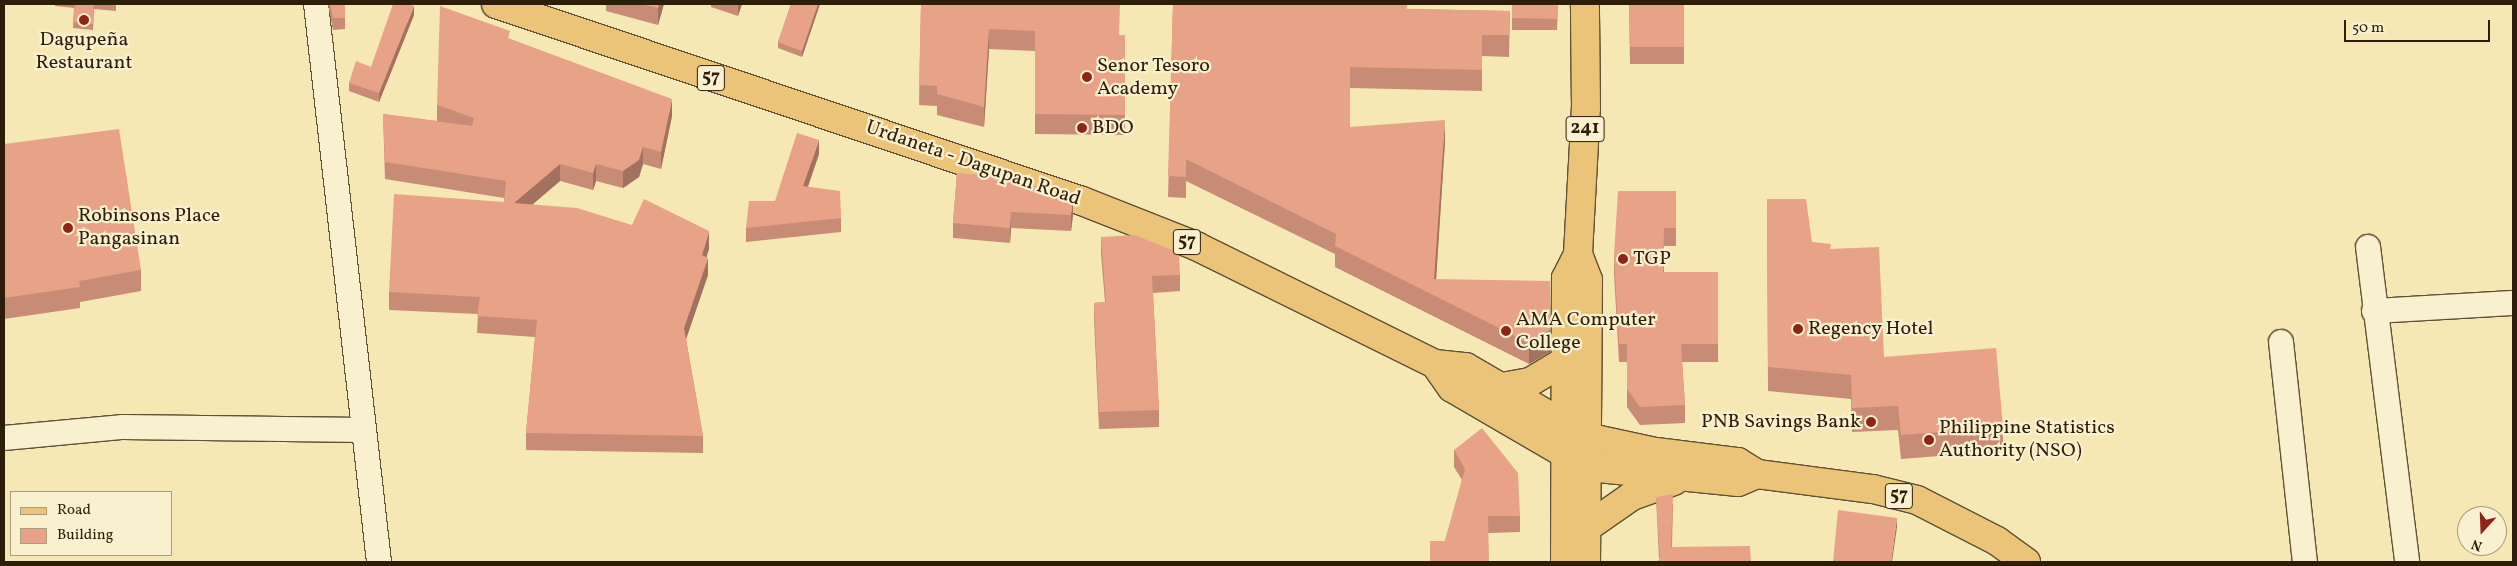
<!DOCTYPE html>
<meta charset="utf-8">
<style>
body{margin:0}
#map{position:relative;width:2517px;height:566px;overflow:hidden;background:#f6e8b5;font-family:Vollkorn,serif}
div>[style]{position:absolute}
.roads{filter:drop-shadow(1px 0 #5f5036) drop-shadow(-1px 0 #5f5036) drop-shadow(0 1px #5f5036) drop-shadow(0 -1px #5f5036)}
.minor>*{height:24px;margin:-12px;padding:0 12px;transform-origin:12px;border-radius:12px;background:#f9f0cf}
.primary>*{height:28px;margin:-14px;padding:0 14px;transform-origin:14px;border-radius:14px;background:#ebc47a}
.trunk>*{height:28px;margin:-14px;padding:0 14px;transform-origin:14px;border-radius:14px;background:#ebc47a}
.wall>*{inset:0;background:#c88b75}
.shaded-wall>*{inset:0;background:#a2715f}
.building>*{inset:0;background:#e8a288}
.dots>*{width:14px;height:14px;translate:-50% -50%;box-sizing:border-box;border:2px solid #f9f0cf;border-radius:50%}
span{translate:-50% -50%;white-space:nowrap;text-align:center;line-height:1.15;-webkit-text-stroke:4.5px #f9f0cf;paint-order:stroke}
.shield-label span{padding:1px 4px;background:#f9f0cf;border:1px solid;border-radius:4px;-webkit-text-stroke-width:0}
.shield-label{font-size:19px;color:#2d1e0b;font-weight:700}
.poi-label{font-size:20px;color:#2d1e0b}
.left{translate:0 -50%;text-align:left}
.right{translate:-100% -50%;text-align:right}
.street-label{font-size:20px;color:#2d1e0b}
.frame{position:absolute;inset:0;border:5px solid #2d1e0b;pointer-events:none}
.legend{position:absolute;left:10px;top:491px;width:162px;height:65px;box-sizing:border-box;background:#f9f0cf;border:1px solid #a79c81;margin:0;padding:6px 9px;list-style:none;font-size:15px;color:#2d1e0b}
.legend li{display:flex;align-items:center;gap:10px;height:25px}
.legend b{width:25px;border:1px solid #a79c81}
.north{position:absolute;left:2457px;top:506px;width:50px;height:50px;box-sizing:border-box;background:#f9f0cf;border:1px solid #a79c81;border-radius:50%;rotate:200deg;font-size:14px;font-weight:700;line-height:20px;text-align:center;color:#2d1e0b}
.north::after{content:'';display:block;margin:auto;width:18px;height:22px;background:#8f2418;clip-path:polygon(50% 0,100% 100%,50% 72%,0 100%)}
.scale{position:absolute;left:2344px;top:20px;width:146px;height:22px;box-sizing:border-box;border:2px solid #2d1e0b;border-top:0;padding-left:6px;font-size:15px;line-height:18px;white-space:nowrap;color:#2d1e0b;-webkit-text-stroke:4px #f9f0cf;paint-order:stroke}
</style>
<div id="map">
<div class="roads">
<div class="minor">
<i style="left:316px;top:4px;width:562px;rotate:83.56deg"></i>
<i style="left:2368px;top:247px;width:317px;rotate:82.9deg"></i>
<i style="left:2374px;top:311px;width:139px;rotate:-3.3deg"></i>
<i style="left:2281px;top:342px;width:221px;rotate:83.8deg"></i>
<i style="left:4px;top:438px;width:120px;rotate:-5.3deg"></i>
<i style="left:123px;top:427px;width:241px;rotate:0.7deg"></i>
</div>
<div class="primary">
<i style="left:1578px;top:254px;width:28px;rotate:69deg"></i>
<i style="left:1588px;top:280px;width:282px;rotate:90.4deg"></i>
<i style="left:1565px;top:562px;width:284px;rotate:-89.8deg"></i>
<i style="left:1566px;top:278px;width:27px;rotate:-63deg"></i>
<i style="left:1578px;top:254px;width:146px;rotate:-86.9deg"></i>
<i style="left:1586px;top:108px;width:104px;rotate:-90.6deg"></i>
</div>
<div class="trunk">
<i style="left:496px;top:4px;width:618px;rotate:18.58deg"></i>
<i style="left:1082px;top:201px;width:123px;rotate:21.5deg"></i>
<i style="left:1196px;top:246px;width:267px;rotate:26.3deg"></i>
<i style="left:1435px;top:364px;width:31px;rotate:6deg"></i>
<i style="left:1466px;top:367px;width:139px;rotate:30.3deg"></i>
<i style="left:1586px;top:437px;width:72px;rotate:12.1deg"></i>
<i style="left:1656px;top:452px;width:83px;rotate:7deg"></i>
<i style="left:1738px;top:462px;width:22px;rotate:32deg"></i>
<i style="left:1757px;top:474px;width:117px;rotate:7.4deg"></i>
<i style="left:1873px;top:489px;width:45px;rotate:14deg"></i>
<i style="left:1917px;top:500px;width:90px;rotate:27.1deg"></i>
<i style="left:1997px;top:541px;width:36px;rotate:36deg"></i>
<i style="left:1435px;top:364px;width:29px;rotate:55deg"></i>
<i style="left:1452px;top:388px;width:157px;rotate:30.2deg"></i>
<i style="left:1588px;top:467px;width:151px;rotate:5.7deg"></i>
<i style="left:1738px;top:482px;width:21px;rotate:-23deg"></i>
<i style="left:1502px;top:387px;width:28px;rotate:-10deg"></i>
<i style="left:1530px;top:382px;width:41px;rotate:-31deg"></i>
<i style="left:1586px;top:528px;width:56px;rotate:-34.8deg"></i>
<i style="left:1632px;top:496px;width:45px;rotate:-19.7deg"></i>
</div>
</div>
<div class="wall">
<i style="clip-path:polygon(55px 4px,116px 4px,116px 11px,94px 9px,93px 30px,73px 28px,74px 8px,55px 6px)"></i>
<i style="clip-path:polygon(328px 4px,345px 4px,345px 29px,333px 30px)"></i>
<i style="clip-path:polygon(606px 4px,664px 4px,658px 25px,606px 11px)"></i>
<i style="clip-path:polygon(711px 4px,742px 4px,738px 16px,711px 7px)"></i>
<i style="clip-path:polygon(791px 4px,820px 4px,802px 57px,778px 48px,778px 42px)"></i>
<i style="clip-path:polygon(921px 4px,1120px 35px,1125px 35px,1125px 135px,1035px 134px,1035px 51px,989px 49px,984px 127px,937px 115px,937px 106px,919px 105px)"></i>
<i style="clip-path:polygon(1173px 4px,1510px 11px,1509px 57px,1482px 56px,1482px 91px,1350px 88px,1350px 127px,1445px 141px,1436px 279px,1550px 352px,1529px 364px,1335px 267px,1335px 254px,1186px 181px,1186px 198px,1168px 197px)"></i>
<i style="clip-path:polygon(1512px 4px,1558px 4px,1557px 30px,1512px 30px)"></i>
<i style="clip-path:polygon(1629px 4px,1684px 47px,1684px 64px,1630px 64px)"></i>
<i style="clip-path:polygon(414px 15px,379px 102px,349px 91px,349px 83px,371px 67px)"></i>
<i style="clip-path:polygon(510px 39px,672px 116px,661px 169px,643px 164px,639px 177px,623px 188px,596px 181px,593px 190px,560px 181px,532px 205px,709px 249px,706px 257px,708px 275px,686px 339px,703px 436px,703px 453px,526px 450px,526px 433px,535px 337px,477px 333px,478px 314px,389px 310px,389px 292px,504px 202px,504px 198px,385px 179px,383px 114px,437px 121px,437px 105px)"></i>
<i style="clip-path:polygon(4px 144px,141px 270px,141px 291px,80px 302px,80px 308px,4px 319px)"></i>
<i style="clip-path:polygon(819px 154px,808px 187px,841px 218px,841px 232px,746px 242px,746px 228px,775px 201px)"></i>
<i style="clip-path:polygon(957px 173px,1073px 215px,1071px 231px,1011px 228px,1010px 243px,953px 238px,953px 223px)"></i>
<i style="clip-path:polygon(1676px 191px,1676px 246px,1664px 246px,1664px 272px,1718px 272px,1718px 362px,1682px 362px,1685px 405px,1685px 423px,1640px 425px,1627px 407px,1627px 362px,1619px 362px,1614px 273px,1614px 255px)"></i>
<i style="clip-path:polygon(1767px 199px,1812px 242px,1831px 249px,1884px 357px,2003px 427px,2003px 451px,1901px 459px,1898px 430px,1852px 432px,1851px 399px,1768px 391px)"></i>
<i style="clip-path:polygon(1101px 237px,1180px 275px,1180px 291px,1153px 293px,1159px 410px,1159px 427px,1099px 429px,1094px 320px,1094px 303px,1105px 302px,1101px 254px)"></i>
<i style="clip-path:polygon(1454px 450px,1520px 516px,1520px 532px,1489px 533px,1445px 541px,1462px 480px,1454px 467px)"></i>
<i style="clip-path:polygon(1656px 497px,1673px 504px,1672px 547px,1659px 559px)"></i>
</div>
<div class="shaded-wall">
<i style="clip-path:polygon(659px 4px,664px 4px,658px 25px,658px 8px)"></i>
<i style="clip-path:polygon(738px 4px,742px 4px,738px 16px)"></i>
<i style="clip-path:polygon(818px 4px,820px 4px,802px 57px,802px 51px)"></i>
<i style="clip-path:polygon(414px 6px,414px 15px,379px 102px,379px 93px)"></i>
<i style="clip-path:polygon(989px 29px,989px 49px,984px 127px,984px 107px)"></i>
<i style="clip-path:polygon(672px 99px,672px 116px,661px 169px,661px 152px)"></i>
<i style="clip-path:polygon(1445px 120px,1445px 141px,1435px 296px,1434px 279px)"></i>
<i style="clip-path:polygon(819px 140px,819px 154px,803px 200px,803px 186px)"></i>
<i style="clip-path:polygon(643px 147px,643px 164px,639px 177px,623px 188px,623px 171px)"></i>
<i style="clip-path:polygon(560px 164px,560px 181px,514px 220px,514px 203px)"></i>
<i style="clip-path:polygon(596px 164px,596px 181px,593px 190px,593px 173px)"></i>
<i style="clip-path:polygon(1073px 199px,1073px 215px,1071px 231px,1071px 215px)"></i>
<i style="clip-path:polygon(1011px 212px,1011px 228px,1010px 243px,1010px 228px)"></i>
<i style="clip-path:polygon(709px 231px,709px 249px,702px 272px,702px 255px)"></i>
<i style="clip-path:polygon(708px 258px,708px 275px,684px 345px,684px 328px)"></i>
<i style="clip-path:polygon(1550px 281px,1550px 352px,1529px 364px,1529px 343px)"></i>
<i style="clip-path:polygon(1897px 518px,1897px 527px,1892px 562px,1891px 562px)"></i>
</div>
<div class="building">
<i style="clip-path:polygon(75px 4px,94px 4px,93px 24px,73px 22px)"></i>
<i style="clip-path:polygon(98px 4px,116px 4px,116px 5px)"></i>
<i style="clip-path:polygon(330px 4px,345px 4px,345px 18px,333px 18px)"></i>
<i style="clip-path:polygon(393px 4px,408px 4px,414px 6px,379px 93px,349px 83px,356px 61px,371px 67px)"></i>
<i style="clip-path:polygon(640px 4px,659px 4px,658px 8px)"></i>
<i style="clip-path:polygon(791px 4px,818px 4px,802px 51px,778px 42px)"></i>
<i style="clip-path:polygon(921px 4px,1120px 4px,1119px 35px,1125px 35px,1125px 115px,1035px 114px,1035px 31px,989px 29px,984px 107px,937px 94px,937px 86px,919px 85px)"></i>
<i style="clip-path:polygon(1173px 4px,1407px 4px,1407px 9px,1510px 11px,1509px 35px,1482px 35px,1482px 70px,1350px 67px,1350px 127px,1445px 120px,1434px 279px,1550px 281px,1550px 330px,1529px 343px,1335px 246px,1336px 234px,1186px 159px,1186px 177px,1168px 176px)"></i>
<i style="clip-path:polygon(1512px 4px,1558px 4px,1557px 19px,1512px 18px)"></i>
<i style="clip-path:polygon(1629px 4px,1684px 4px,1684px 47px,1630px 47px)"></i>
<i style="clip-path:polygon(440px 6px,510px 31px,508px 38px,672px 99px,661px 152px,643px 147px,639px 160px,623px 171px,596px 164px,593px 173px,560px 164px,514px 203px,577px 208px,632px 225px,644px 199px,709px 231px,702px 255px,708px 258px,684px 328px,703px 436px,526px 433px,537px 320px,477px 316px,480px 297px,389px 292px,394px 194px,504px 202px,506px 181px,385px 162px,383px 114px,472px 126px,474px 118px,437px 105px)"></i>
<i style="clip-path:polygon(119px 129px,141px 270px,79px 281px,80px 287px,4px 298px,4px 144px)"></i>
<i style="clip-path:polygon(797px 133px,819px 140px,803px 186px,840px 191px,841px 218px,746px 228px,749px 201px,775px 201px)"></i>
<i style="clip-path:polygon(957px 173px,1007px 177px,1073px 199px,1071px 215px,1011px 212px,1010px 228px,953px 223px)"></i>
<i style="clip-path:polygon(1618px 191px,1676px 191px,1676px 228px,1664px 228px,1663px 272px,1718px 272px,1718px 344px,1681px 344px,1685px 405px,1640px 407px,1627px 389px,1627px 344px,1619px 344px,1614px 255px)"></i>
<i style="clip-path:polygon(1767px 199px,1806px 199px,1812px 242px,1831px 244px,1830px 249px,1879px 247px,1884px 357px,1996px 348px,2003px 427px,1901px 435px,1898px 406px,1852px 408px,1851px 375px,1768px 367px)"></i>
<i style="clip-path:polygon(1135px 235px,1179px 253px,1180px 275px,1152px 276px,1159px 410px,1099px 412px,1094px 303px,1106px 302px,1101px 237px)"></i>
<i style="clip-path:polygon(1482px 428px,1518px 473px,1520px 516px,1488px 516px,1489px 562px,1430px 562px,1430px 541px,1445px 541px,1465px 469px,1454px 450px)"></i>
<i style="clip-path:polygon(1673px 494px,1671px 547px,1750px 546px,1751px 562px,1656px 562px,1660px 559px,1656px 497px)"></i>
<i style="clip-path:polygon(1838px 510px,1897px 518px,1891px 562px,1833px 562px)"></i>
</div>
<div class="dots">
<i style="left:84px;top:20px;background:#8f2418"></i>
<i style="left:1087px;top:77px;background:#8f2418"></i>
<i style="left:1082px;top:128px;background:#8f2418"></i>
<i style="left:68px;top:228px;background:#8f2418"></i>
<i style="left:1623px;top:259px;background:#8f2418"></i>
<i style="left:1798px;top:329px;background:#8f2418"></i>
<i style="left:1506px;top:331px;background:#8f2418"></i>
<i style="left:1871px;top:422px;background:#8f2418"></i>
<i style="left:1929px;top:440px;background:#8f2418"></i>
</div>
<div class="shield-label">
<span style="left:711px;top:78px">57</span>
<span style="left:1585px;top:129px">241</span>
<span style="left:1187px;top:242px">57</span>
<span style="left:1899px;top:496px">57</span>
</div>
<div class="poi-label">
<span style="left:84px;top:52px">Dagupeña<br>Restaurant</span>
<span class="left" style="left:1097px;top:78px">Senor Tesoro<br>Academy</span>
<span class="left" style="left:1092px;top:128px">BDO</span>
<span class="left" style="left:78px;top:228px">Robinsons Place<br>Pangasinan</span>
<span class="left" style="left:1633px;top:259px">TGP</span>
<span class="left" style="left:1516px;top:332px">AMA Computer<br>College</span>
<span class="left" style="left:1808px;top:329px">Regency Hotel</span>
<span class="right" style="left:1861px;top:422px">PNB Savings Bank</span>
<span class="left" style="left:1939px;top:440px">Philippine Statistics<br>Authority (NSO)</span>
</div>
<div class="street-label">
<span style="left:973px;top:164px;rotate:19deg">Urdaneta - Dagupan Road</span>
</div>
<div class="frame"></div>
<ul class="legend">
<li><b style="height:6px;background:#ebc47a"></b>Road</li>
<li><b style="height:14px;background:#e8a288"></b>Building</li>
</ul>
<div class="north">N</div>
<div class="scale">50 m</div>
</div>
